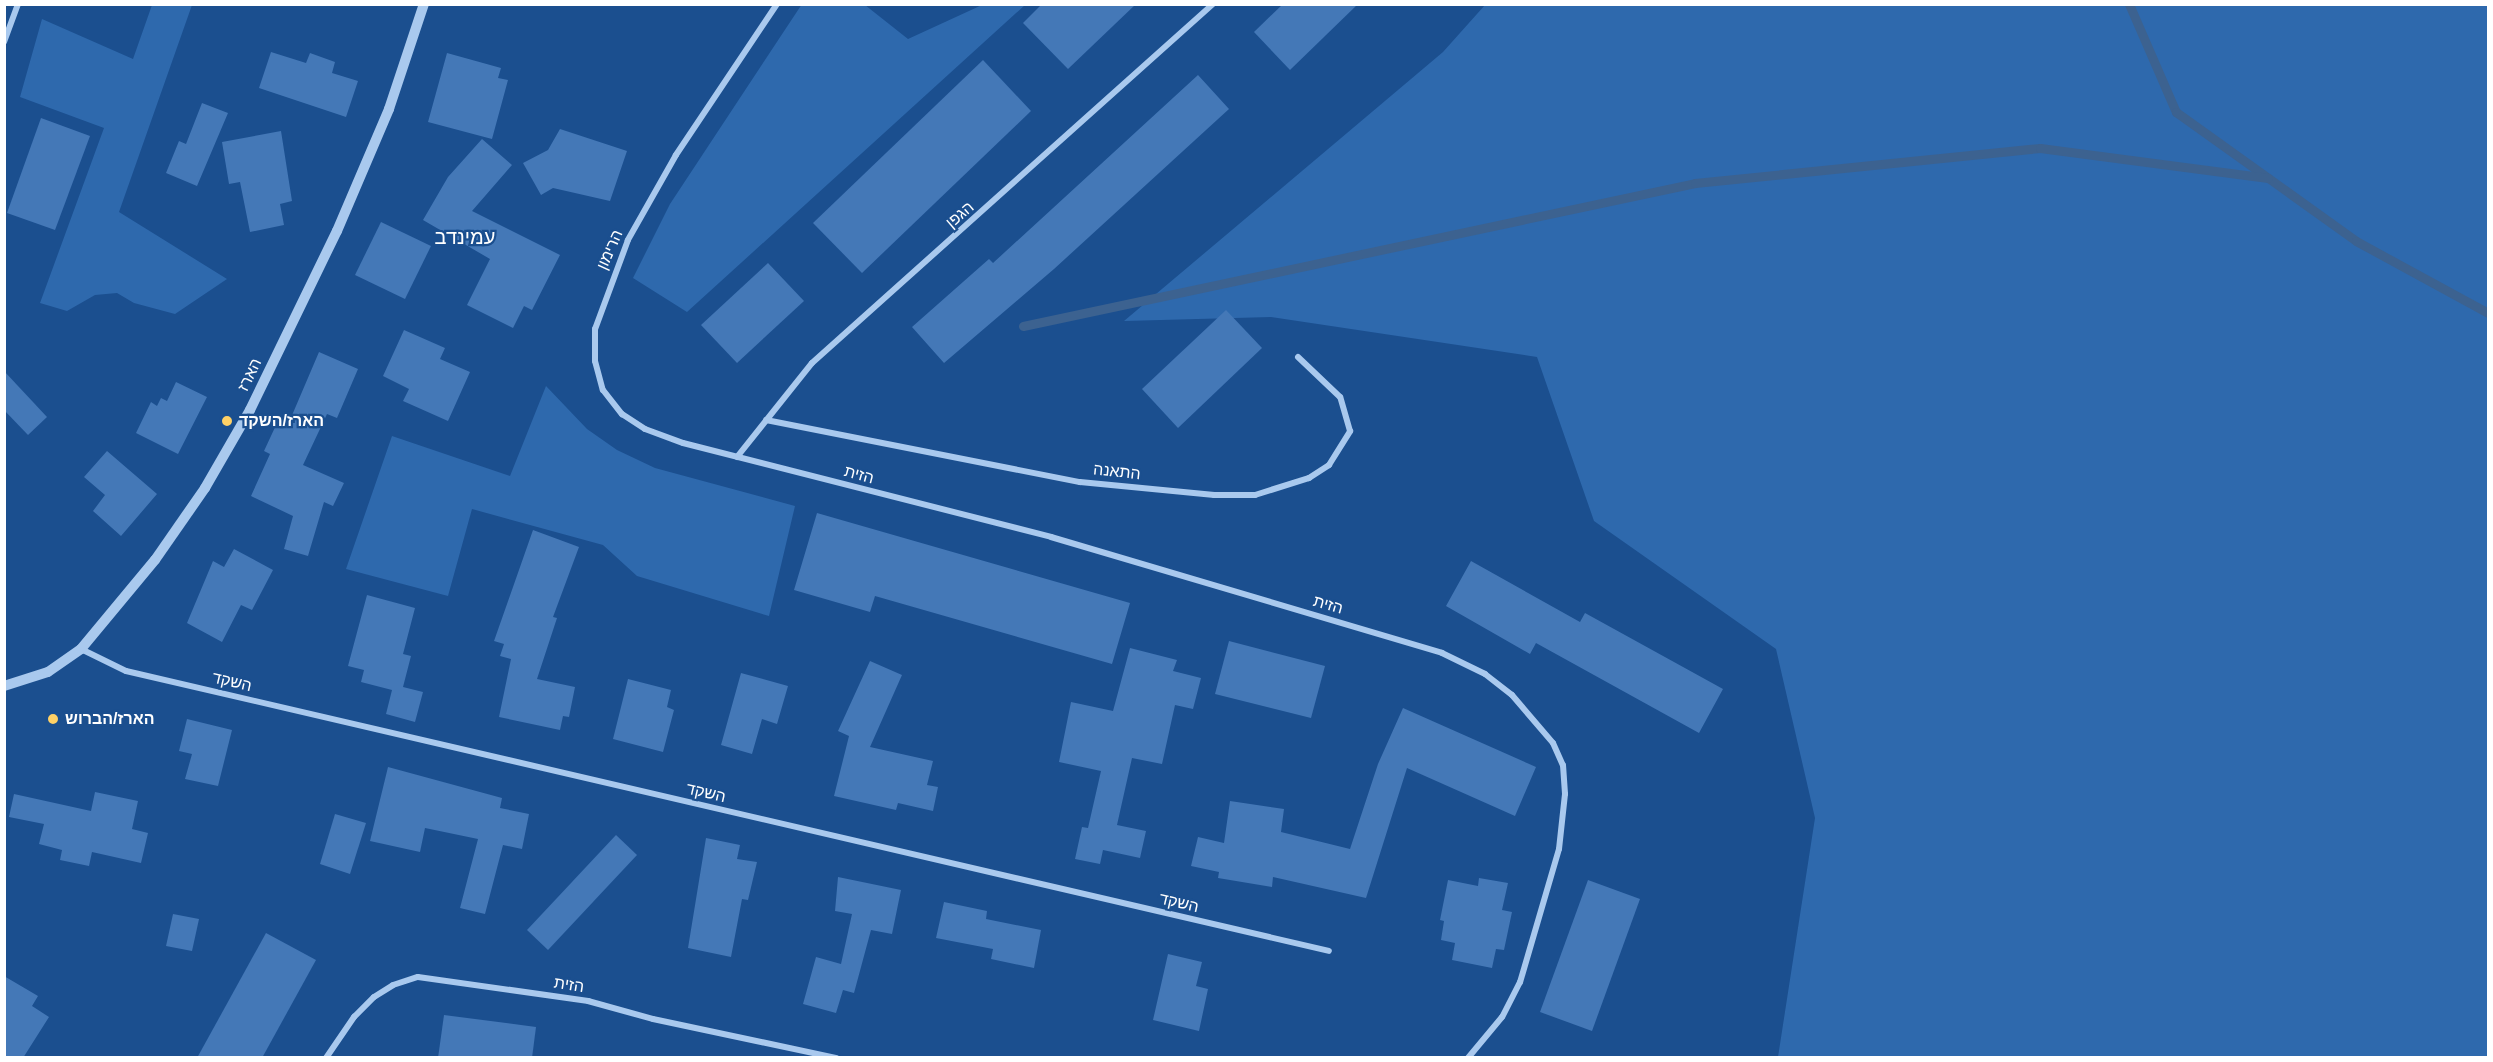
<!DOCTYPE html>
<meta charset="utf-8">
<style>
body{margin:0}
#map{position:relative;width:2493px;height:1062px;overflow:hidden;background:#1b4f8f;font-family:Helvetica,Heebo,sans-serif}
div>[style]{position:absolute}
.green>*{inset:0;background:#2e69ad}
.stream>*{height:9px;margin:-4.5px;padding:0 4.5px;transform-origin:4.5px;border-radius:4.5px;background:#3c6290}
.building>*{inset:0;background:#4478b7}
.minor>*{height:6px;margin:-3px;padding:0 3px;transform-origin:3px;border-radius:3px;background:#a9c9ee}
.tertiary>*{height:10px;margin:-5px;padding:0 5px;transform-origin:5px;border-radius:5px;background:#a9c9ee}
.dots>*{width:16px;height:16px;translate:-50% -50%;box-sizing:border-box;border:3px solid #1b4f8f;border-radius:50%}
span{translate:-50% -50%;white-space:nowrap;text-align:center;line-height:1.15;-webkit-text-stroke:4.5px #1b4f8f;paint-order:stroke}
.street-label{font-size:16px;color:#fff}
.poi-label{font-size:16px;color:#fff;font-weight:700}
.left{translate:0 -50%;text-align:left}
.quarter-label{font-size:20px;color:#fff}
.frame{position:absolute;inset:0;border:6px solid #fff;pointer-events:none}
</style>
<div id="map">
<div class="green">
<i style="clip-path:polygon(802px 4px,865px 5px,908px 39px,982px 5px,1025px 5px,687px 312px,633px 278px,670px 204px)"></i>
<i style="clip-path:polygon(152px 5px,192px 5px,119px 212px,227px 279px,175px 314px,134px 303px,117px 293px,95px 295px,67px 311px,40px 303px,104px 128px,20px 97px,42px 19px,133px 59px)"></i>
<i style="clip-path:polygon(1485px 5px,2488px 5px,2488px 1057px,1778px 1057px,1815px 818px,1776px 649px,1594px 521px,1537px 357px,1271px 317px,1124px 321px,1443px 52px)"></i>
<i style="clip-path:polygon(546px 386px,587px 429px,617px 450px,655px 468px,795px 506px,769px 616px,637px 576px,603px 545px,472px 509px,448px 596px,346px 569px,392px 436px,510px 476px)"></i>
</div>
<div class="stream">
<i style="left:2129px;top:4px;width:118px;rotate:66.5deg"></i>
<i style="left:2176px;top:112px;width:221px;rotate:35.6deg"></i>
<i style="left:2356px;top:241px;width:150px;rotate:28.6deg"></i>
<i style="left:1023px;top:326px;width:687px;rotate:-12.01deg"></i>
<i style="left:1695px;top:183px;width:347px;rotate:-5.8deg"></i>
<i style="left:2040px;top:148px;width:230px;rotate:7.5deg"></i>
</div>
<div class="building">
<i style="clip-path:polygon(1042px 4px,1136px 4px,1068px 69px,1023px 23px)"></i>
<i style="clip-path:polygon(1283px 4px,1358px 4px,1290px 70px,1254px 32px)"></i>
<i style="clip-path:polygon(271px 52px,306px 63px,310px 53px,335px 62px,332px 73px,358px 81px,346px 117px,259px 88px)"></i>
<i style="clip-path:polygon(447px 53px,501px 68px,498px 78px,508px 80px,492px 139px,428px 122px)"></i>
<i style="clip-path:polygon(983px 60px,1031px 111px,862px 273px,813px 223px)"></i>
<i style="clip-path:polygon(1198px 75px,1229px 109px,1054px 269px,944px 363px,912px 327px,989px 259px,993px 263px)"></i>
<i style="clip-path:polygon(202px 103px,228px 113px,197px 186px,166px 173px,179px 141px,186px 144px)"></i>
<i style="clip-path:polygon(41px 118px,90px 136px,55px 230px,7px 213px)"></i>
<i style="clip-path:polygon(560px 129px,627px 151px,610px 201px,553px 188px,541px 195px,523px 163px,548px 150px)"></i>
<i style="clip-path:polygon(281px 131px,292px 201px,280px 204px,284px 225px,250px 232px,240px 182px,229px 184px,222px 142px)"></i>
<i style="clip-path:polygon(482px 139px,512px 165px,472px 211px,560px 255px,532px 310px,524px 306px,513px 328px,467px 305px,490px 259px,423px 220px,448px 177px)"></i>
<i style="clip-path:polygon(381px 222px,431px 246px,405px 299px,355px 275px)"></i>
<i style="clip-path:polygon(768px 263px,804px 301px,737px 363px,701px 325px)"></i>
<i style="clip-path:polygon(1226px 310px,1262px 348px,1178px 428px,1142px 389px)"></i>
<i style="clip-path:polygon(404px 330px,445px 348px,440px 359px,470px 372px,448px 421px,403px 401px,409px 389px,383px 376px)"></i>
<i style="clip-path:polygon(319px 352px,358px 369px,337px 418px,327px 414px,303px 465px,344px 483px,333px 506px,324px 502px,308px 556px,284px 549px,293px 516px,251px 496px,270px 454px,264px 451px,277px 423px,287px 427px)"></i>
<i style="clip-path:polygon(4px 371px,47px 417px,28px 435px,4px 410px)"></i>
<i style="clip-path:polygon(176px 382px,207px 397px,178px 454px,136px 433px,151px 402px,157px 406px,161px 398px,167px 401px)"></i>
<i style="clip-path:polygon(107px 451px,157px 494px,121px 536px,93px 511px,105px 495px,84px 477px)"></i>
<i style="clip-path:polygon(817px 513px,1130px 603px,1112px 664px,875px 596px,870px 612px,794px 590px)"></i>
<i style="clip-path:polygon(533px 530px,579px 547px,553px 617px,557px 618px,537px 679px,575px 687px,569px 717px,563px 716px,560px 730px,499px 717px,511px 659px,500px 656px,504px 644px,494px 641px)"></i>
<i style="clip-path:polygon(234px 549px,273px 570px,252px 610px,241px 605px,222px 642px,187px 623px,213px 561px,224px 567px)"></i>
<i style="clip-path:polygon(1471px 561px,1580px 622px,1585px 613px,1723px 689px,1699px 733px,1536px 643px,1530px 654px,1446px 606px)"></i>
<i style="clip-path:polygon(367px 595px,415px 608px,403px 654px,411px 656px,403px 687px,423px 692px,415px 722px,386px 714px,392px 690px,361px 682px,364px 670px,348px 666px)"></i>
<i style="clip-path:polygon(1229px 641px,1325px 666px,1311px 718px,1215px 694px)"></i>
<i style="clip-path:polygon(1130px 648px,1177px 660px,1173px 671px,1201px 678px,1193px 709px,1175px 705px,1162px 764px,1132px 758px,1117px 825px,1146px 831px,1140px 858px,1103px 850px,1100px 864px,1075px 859px,1082px 827px,1088px 828px,1101px 771px,1059px 762px,1071px 702px,1113px 711px)"></i>
<i style="clip-path:polygon(870px 661px,902px 675px,870px 747px,933px 761px,927px 785px,938px 787px,933px 811px,898px 803px,896px 810px,834px 796px,849px 736px,838px 731px)"></i>
<i style="clip-path:polygon(741px 673px,788px 686px,777px 724px,762px 719px,752px 754px,721px 745px)"></i>
<i style="clip-path:polygon(628px 679px,671px 690px,667px 707px,674px 710px,663px 752px,613px 739px)"></i>
<i style="clip-path:polygon(1403px 708px,1536px 767px,1515px 816px,1407px 768px,1366px 898px,1273px 877px,1272px 887px,1218px 878px,1219px 872px,1191px 866px,1198px 837px,1224px 843px,1230px 801px,1284px 809px,1281px 832px,1350px 849px,1378px 764px)"></i>
<i style="clip-path:polygon(187px 719px,232px 730px,218px 786px,185px 779px,192px 754px,179px 751px)"></i>
<i style="clip-path:polygon(388px 767px,502px 798px,500px 808px,529px 814px,522px 849px,503px 845px,485px 914px,460px 908px,478px 839px,425px 828px,420px 852px,370px 841px)"></i>
<i style="clip-path:polygon(95px 792px,138px 801px,132px 829px,148px 833px,141px 863px,92px 852px,89px 866px,60px 860px,62px 850px,39px 844px,44px 824px,9px 817px,14px 794px,91px 811px)"></i>
<i style="clip-path:polygon(335px 814px,366px 823px,350px 874px,320px 864px)"></i>
<i style="clip-path:polygon(616px 835px,637px 855px,548px 950px,527px 930px)"></i>
<i style="clip-path:polygon(706px 838px,740px 845px,737px 859px,757px 862px,748px 900px,742px 899px,731px 957px,688px 948px)"></i>
<i style="clip-path:polygon(838px 877px,901px 890px,892px 934px,871px 930px,854px 993px,843px 990px,836px 1013px,803px 1004px,816px 957px,841px 964px,852px 914px,835px 911px)"></i>
<i style="clip-path:polygon(1479px 878px,1508px 883px,1502px 910px,1512px 912px,1504px 950px,1496px 949px,1492px 968px,1452px 960px,1455px 943px,1441px 940px,1444px 921px,1440px 920px,1448px 880px,1478px 886px)"></i>
<i style="clip-path:polygon(1588px 880px,1640px 899px,1592px 1031px,1540px 1012px)"></i>
<i style="clip-path:polygon(944px 902px,987px 911px,986px 919px,1041px 930px,1034px 968px,991px 959px,993px 949px,936px 938px)"></i>
<i style="clip-path:polygon(173px 914px,199px 919px,192px 951px,166px 946px)"></i>
<i style="clip-path:polygon(266px 933px,316px 960px,262px 1058px,197px 1058px)"></i>
<i style="clip-path:polygon(1168px 954px,1202px 962px,1196px 986px,1208px 989px,1199px 1031px,1153px 1020px)"></i>
<i style="clip-path:polygon(4px 976px,38px 996px,32px 1006px,49px 1017px,23px 1058px,4px 1058px)"></i>
<i style="clip-path:polygon(444px 1015px,536px 1027px,532px 1058px,438px 1058px)"></i>
</div>
<div class="minor">
<i style="left:777px;top:4px;width:182px;rotate:123.8deg"></i>
<i style="left:676px;top:155px;width:98px;rotate:119.5deg"></i>
<i style="left:628px;top:240px;width:95px;rotate:110.3deg"></i>
<i style="left:595px;top:329px;width:32px;rotate:90deg"></i>
<i style="left:595px;top:361px;width:30px;rotate:75deg"></i>
<i style="left:603px;top:390px;width:31px;rotate:52deg"></i>
<i style="left:622px;top:414px;width:27px;rotate:33deg"></i>
<i style="left:645px;top:429px;width:40px;rotate:20.2deg"></i>
<i style="left:683px;top:443px;width:380px;rotate:14.3deg"></i>
<i style="left:1051px;top:537px;width:408px;rotate:16.5deg"></i>
<i style="left:1442px;top:653px;width:48px;rotate:26deg"></i>
<i style="left:1485px;top:674px;width:34px;rotate:38deg"></i>
<i style="left:1512px;top:695px;width:63px;rotate:49.5deg"></i>
<i style="left:1553px;top:743px;width:24px;rotate:66deg"></i>
<i style="left:1563px;top:765px;width:29px;rotate:86deg"></i>
<i style="left:1565px;top:794px;width:55px;rotate:96.2deg"></i>
<i style="left:1559px;top:849px;width:139px;rotate:106.3deg"></i>
<i style="left:1520px;top:982px;width:39px;rotate:117deg"></i>
<i style="left:1502px;top:1017px;width:53px;rotate:129.7deg"></i>
<i style="left:4px;top:42px;width:40px;rotate:-69.8deg"></i>
<i style="left:766px;top:420px;width:320px;rotate:11.2deg"></i>
<i style="left:1080px;top:482px;width:135px;rotate:5.5deg"></i>
<i style="left:1214px;top:495px;width:41px"></i>
<i style="left:1255px;top:495px;width:57px;rotate:-17.5deg"></i>
<i style="left:1309px;top:478px;width:24px;rotate:-33deg"></i>
<i style="left:1329px;top:465px;width:40px;rotate:-58deg"></i>
<i style="left:1350px;top:431px;width:35px;rotate:-106deg"></i>
<i style="left:1340px;top:397px;width:58px;rotate:-136.4deg"></i>
<i style="left:737px;top:457px;width:120px;rotate:-51.4deg"></i>
<i style="left:812px;top:363px;width:538px;rotate:-41.84deg"></i>
<i style="left:81px;top:649px;width:50px;rotate:26.1deg"></i>
<i style="left:126px;top:671px;width:1235px;rotate:13.1deg"></i>
<i style="left:326px;top:1058px;width:50px;rotate:-55.7deg"></i>
<i style="left:354px;top:1017px;width:28px;rotate:-45deg"></i>
<i style="left:374px;top:997px;width:22px;rotate:-32deg"></i>
<i style="left:393px;top:985px;width:26px;rotate:-18deg"></i>
<i style="left:418px;top:977px;width:172px;rotate:8deg"></i>
<i style="left:588px;top:1001px;width:67px;rotate:15.5deg"></i>
<i style="left:653px;top:1019px;width:188px;rotate:12deg"></i>
</div>
<div class="tertiary">
<i style="left:4px;top:686px;width:46px;rotate:-17.7deg"></i>
<i style="left:48px;top:672px;width:40px;rotate:-34.9deg"></i>
<i style="left:81px;top:649px;width:116px;rotate:-50.3deg"></i>
<i style="left:155px;top:560px;width:88px;rotate:-55.2deg"></i>
<i style="left:205px;top:488px;width:90px;rotate:-60deg"></i>
<i style="left:250px;top:410px;width:199px;rotate:-64.1deg"></i>
<i style="left:337px;top:231px;width:133px;rotate:-66.9deg"></i>
<i style="left:389px;top:109px;width:111px;rotate:-71.6deg"></i>
</div>
<div class="dots">
<i style="left:227px;top:421px;background:#ffd166"></i>
<i style="left:53px;top:719px;background:#ffd166"></i>
</div>
<div class="street-label">
<span style="left:960px;top:215px;rotate:-41deg">הגפן</span>
<span style="left:610px;top:250px;rotate:-66deg">הרימון</span>
<span style="left:250px;top:375px;rotate:-64deg">הארז</span>
<span style="left:1117px;top:472px;rotate:6deg">התאנה</span>
<span style="left:859px;top:475px;rotate:15deg">הזית</span>
<span style="left:1328px;top:605px;rotate:16deg">הזית</span>
<span style="left:232px;top:682px;rotate:13deg">השקד</span>
<span style="left:706px;top:793px;rotate:13deg">השקד</span>
<span style="left:1179px;top:903px;rotate:13deg">השקד</span>
<span style="left:569px;top:985px;rotate:9deg">הזית</span>
</div>
<div class="poi-label">
<span class="left" style="left:239px;top:421px">הארז/השקד</span>
<span class="left" style="left:65px;top:719px">הארז/הברוש</span>
</div>
<div class="quarter-label">
<span style="left:465px;top:237px">עמינדב</span>
</div>
<div class="frame"></div>
</div>
